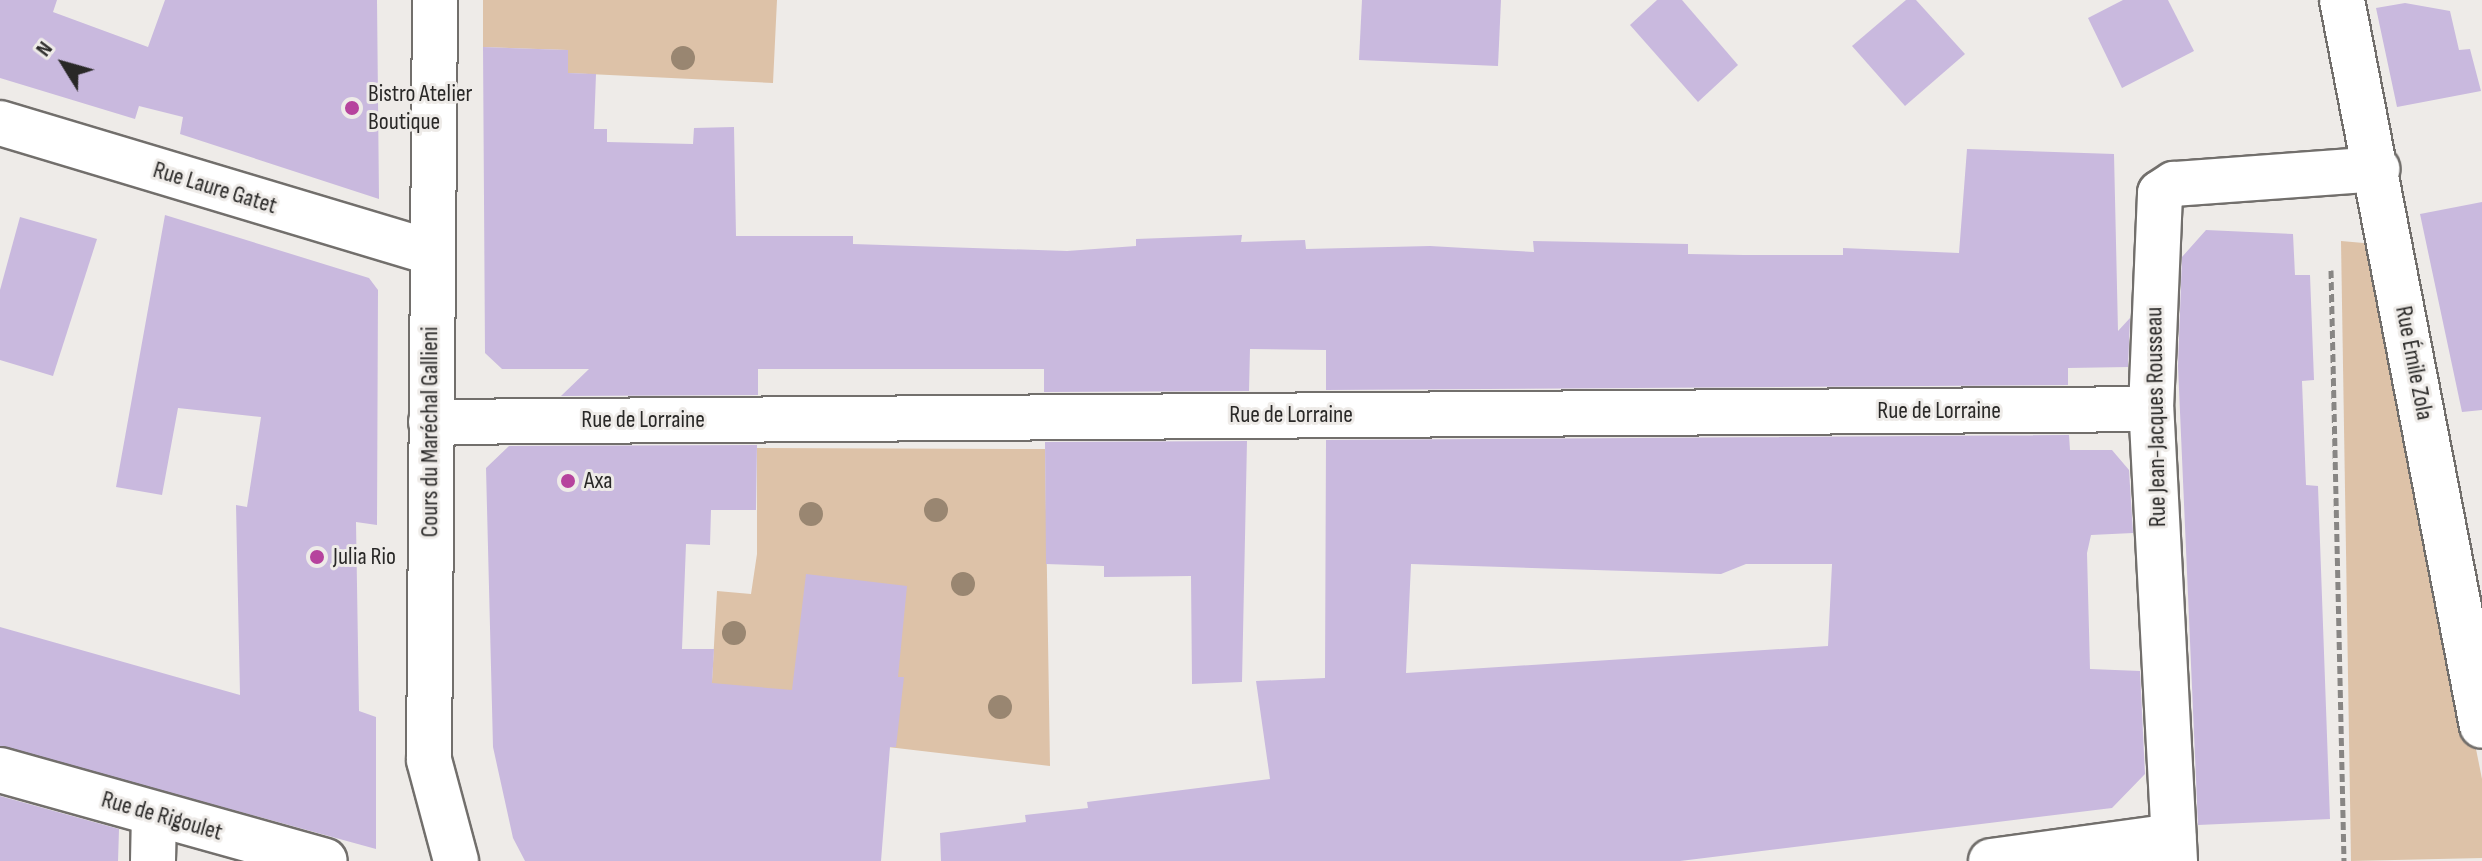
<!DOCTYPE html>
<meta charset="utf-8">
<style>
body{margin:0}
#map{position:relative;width:2482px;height:861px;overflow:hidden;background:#eeebe8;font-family:"Sofia Sans Condensed",sans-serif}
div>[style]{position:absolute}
.green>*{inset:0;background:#ddc2a8}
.building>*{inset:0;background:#c9b9de}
.path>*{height:5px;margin-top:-2.5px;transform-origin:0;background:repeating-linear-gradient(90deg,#888684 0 8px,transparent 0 12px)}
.roads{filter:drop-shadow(2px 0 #726f6c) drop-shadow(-2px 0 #726f6c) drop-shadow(0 2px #726f6c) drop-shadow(0 -2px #726f6c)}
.minor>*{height:44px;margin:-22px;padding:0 22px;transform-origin:22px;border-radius:22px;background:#fff}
.major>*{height:44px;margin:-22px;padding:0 22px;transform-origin:22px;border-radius:22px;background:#fff}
.trees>*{width:24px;height:24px;margin:-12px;border-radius:50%;background:#998671}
.dots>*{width:22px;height:22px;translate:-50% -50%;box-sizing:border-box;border:4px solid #eeebe8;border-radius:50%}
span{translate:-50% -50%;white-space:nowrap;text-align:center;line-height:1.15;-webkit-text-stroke:6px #eeebe8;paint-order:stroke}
.poi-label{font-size:24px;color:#292827}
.left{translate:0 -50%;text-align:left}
.street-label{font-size:24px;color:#292827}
.north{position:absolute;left:24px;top:24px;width:80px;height:80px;-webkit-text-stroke:6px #eeebe8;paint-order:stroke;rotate:307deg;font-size:22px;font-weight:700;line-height:32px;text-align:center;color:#292827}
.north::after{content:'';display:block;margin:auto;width:28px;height:36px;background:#292827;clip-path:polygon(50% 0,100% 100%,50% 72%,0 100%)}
</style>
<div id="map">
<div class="green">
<i style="clip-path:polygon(483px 0,777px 0,773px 83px,568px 73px,567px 50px,483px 47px)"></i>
<i style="clip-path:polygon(2341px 241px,2375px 244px,2482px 779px,2482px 858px,2351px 861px)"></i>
<i style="clip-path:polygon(757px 448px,1045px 449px,1050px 766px,742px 730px,711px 699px,717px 591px,751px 594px,757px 554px)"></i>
</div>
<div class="building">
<i style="clip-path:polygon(0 0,57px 0,53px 12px,148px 47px,165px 0,377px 0,379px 199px,180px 134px,183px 117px,139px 106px,135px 119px,0 78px)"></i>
<i style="clip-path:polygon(1362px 0,1501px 0,1498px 66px,1359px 60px)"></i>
<i style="clip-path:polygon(1657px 0,1682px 0,1738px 65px,1698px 102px,1630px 25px)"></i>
<i style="clip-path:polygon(1906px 0,1916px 0,1965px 54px,1905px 106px,1852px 46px)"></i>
<i style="clip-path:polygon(2123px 0,2168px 0,2194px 51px,2122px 88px,2088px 18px)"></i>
<i style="clip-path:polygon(2405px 3px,2450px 11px,2459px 50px,2470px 49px,2481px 91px,2397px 107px,2376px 8px)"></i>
<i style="clip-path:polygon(483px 47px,568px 50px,568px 73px,596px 74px,594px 129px,607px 129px,607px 142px,693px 144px,694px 128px,734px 127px,736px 236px,853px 236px,853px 244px,1067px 251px,1136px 246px,1136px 239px,1242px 235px,1241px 242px,1305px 240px,1306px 249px,1430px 246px,1534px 252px,1533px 241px,1688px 244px,1688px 254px,1744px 255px,1843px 255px,1843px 248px,1959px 253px,1967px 149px,2114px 154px,2118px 331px,2130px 318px,2128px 367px,2068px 368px,2068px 385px,1326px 390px,1326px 350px,1250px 349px,1249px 391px,1044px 392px,1044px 369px,758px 369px,758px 395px,561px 396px,589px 369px,502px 369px,485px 353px)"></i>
<i style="clip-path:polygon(2482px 202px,2482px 410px,2462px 412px,2420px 214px)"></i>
<i style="clip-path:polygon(165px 215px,369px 278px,378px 290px,377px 525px,356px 522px,359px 711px,376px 717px,376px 849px,0 746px,0 627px,240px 695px,236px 505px,247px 507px,261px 417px,178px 408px,162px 495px,116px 487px)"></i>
<i style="clip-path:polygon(20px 217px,97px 239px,53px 376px,0 360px,0 290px)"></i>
<i style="clip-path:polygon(2206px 230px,2293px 234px,2295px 275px,2310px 275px,2314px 380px,2302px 381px,2306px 485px,2318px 486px,2330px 819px,2198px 825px,2178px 366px,2182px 257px)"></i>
<i style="clip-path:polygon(evenodd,2069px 435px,2070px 450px,2112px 450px,2129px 470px,2133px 533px,2091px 535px,2087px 553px,2090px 669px,2140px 671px,2145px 774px,2112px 808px,1680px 861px,941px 861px,940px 833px,1026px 822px,1025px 815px,1088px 808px,1087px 802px,1270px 779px,1256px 681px,1325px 678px,1326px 440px,2069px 435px,1411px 564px,1721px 574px,1746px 564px,1832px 564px,1828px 646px,1406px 673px,1411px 564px)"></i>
<i style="clip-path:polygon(1247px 441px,1242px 682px,1192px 684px,1191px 576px,1104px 577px,1104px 566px,1046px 564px,1045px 442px)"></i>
<i style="clip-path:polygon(757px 445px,756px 510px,711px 510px,710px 545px,686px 544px,682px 649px,714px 649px,712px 683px,792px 690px,806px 574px,907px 586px,898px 677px,904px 677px,896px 747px,890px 747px,881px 861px,525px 861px,513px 838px,493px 747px,486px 468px,509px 446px)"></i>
<i style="clip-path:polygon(0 796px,119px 829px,118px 861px,0 861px)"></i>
</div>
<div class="path">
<i style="left:2331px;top:270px;width:591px;rotate:88.74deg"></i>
</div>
<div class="roads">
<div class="minor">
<i style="left:2342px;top:0;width:739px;rotate:79.09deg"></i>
<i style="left:0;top:123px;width:450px;rotate:16.7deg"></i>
<i style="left:431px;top:422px;width:1720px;rotate:-0.43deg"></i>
<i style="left:0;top:770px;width:337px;rotate:15.6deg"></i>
<i style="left:153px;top:861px;width:46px;rotate:-88.8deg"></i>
<i style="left:1991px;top:861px;width:184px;rotate:-7.8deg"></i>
<i style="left:2175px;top:861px;width:453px;rotate:-93deg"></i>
<i style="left:2151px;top:409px;width:216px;rotate:-87.6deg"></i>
<i style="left:2160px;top:193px;width:17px;rotate:-33deg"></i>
<i style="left:2174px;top:184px;width:204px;rotate:-4.2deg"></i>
</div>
<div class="major">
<i style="left:435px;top:0;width:760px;rotate:90.45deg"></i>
<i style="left:429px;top:760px;width:105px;rotate:75deg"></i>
</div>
</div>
<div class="trees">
<i style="left:683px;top:58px"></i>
<i style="left:936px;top:510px"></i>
<i style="left:811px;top:514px"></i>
<i style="left:963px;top:584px"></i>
<i style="left:734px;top:633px"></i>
<i style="left:1000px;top:707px"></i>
</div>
<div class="dots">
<i style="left:352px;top:108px;background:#b6439d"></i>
<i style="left:568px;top:481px;background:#b6439d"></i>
<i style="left:317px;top:557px;background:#b6439d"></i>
</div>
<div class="poi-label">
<span class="left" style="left:368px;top:108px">Bistro Atelier<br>Boutique</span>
<span class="left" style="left:584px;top:481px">Axa</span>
<span class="left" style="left:333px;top:557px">Julia Rio</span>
</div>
<div class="street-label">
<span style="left:215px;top:188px;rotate:17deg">Rue Laure Gatet</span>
<span style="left:2414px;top:363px;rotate:79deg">Rue Émile Zola</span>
<span style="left:1939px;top:411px">Rue de Lorraine</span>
<span style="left:1291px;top:415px">Rue de Lorraine</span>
<span style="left:2156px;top:417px;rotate:-91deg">Rue Jean-Jacques Rousseau</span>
<span style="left:643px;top:420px">Rue de Lorraine</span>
<span style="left:430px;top:432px;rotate:-90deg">Cours du Maréchal Gallieni</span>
<span style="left:162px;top:816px;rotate:16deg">Rue de Rigoulet</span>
</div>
<div class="north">N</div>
</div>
